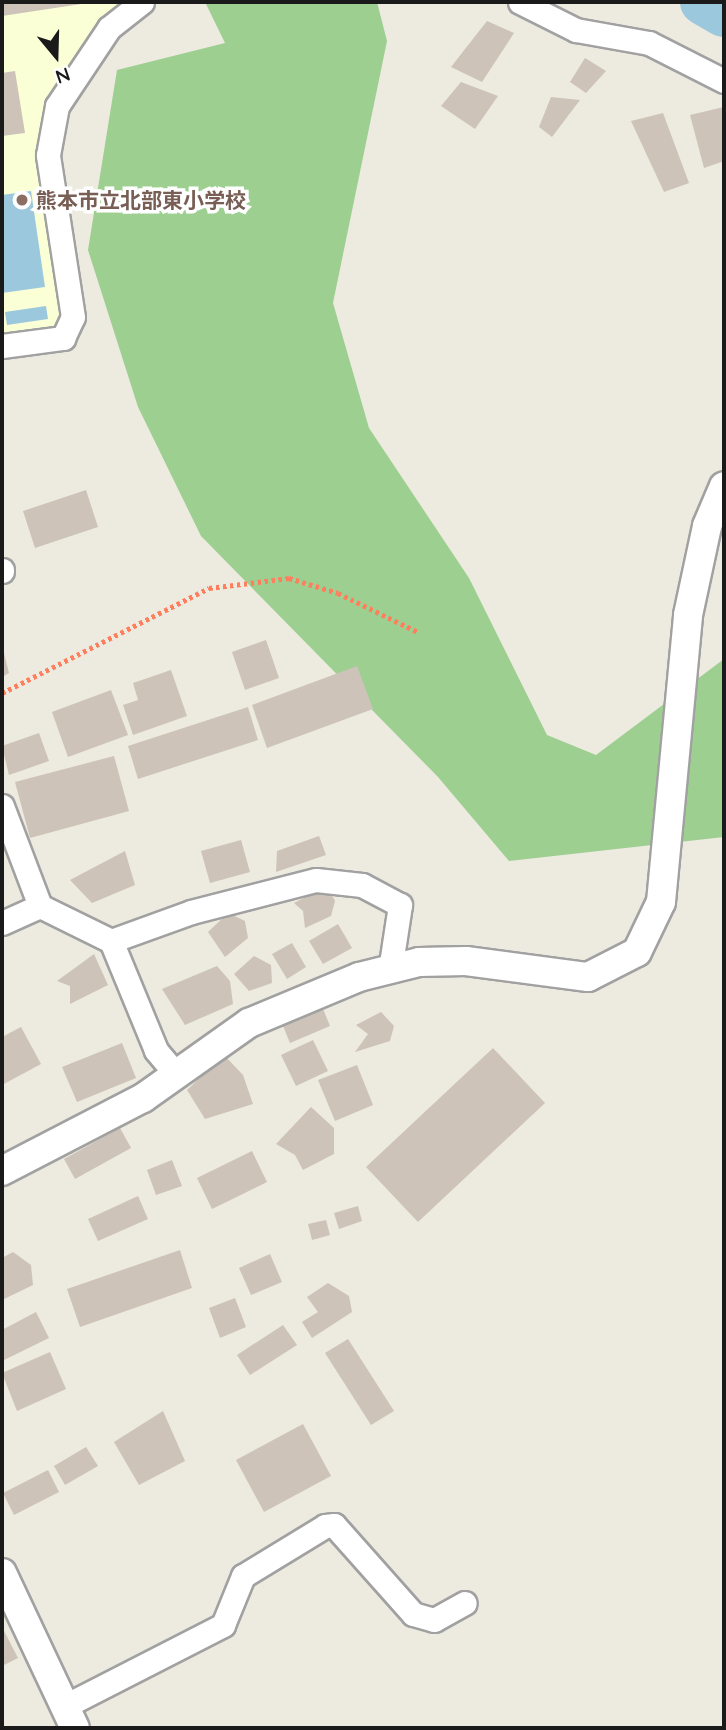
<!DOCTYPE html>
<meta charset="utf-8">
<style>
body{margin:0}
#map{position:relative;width:726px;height:1730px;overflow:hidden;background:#edeadf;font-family:Quicksand,"Noto Sans JP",sans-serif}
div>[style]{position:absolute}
.education>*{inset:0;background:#fbffd6}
.forest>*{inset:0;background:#9dcf91}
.water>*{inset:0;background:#9cc8de}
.river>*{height:46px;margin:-23px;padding:0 23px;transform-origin:23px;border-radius:23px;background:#9cc8de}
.building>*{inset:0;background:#cdc3b8}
.path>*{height:4.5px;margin-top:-2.25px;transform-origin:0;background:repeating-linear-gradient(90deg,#ff7e5e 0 3.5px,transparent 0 7px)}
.roads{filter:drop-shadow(2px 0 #a1a1a1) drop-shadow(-2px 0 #a1a1a1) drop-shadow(0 2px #a1a1a1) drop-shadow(0 -2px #a1a1a1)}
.minor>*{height:23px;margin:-11.5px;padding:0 11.5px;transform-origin:11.5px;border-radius:11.5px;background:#fff}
.tertiary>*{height:28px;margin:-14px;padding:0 14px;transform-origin:14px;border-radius:14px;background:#fff}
.dots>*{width:19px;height:19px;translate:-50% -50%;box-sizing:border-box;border:4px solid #fff;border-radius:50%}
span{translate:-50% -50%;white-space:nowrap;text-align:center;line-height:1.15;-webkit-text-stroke:7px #fff;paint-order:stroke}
.education-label{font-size:21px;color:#785e54;font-weight:700}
.left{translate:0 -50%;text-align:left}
.frame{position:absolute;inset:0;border:4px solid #1a1a1a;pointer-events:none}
.north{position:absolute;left:21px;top:21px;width:70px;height:70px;-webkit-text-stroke:5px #fff;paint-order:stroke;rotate:161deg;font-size:19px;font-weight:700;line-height:28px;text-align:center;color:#1a1a1a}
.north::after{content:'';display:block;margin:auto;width:24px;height:32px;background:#1a1a1a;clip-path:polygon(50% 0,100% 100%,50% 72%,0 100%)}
</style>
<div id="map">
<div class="education">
<i style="clip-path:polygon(2px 2px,128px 2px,76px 55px,49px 102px,38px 157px,65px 317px,57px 330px,2px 337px)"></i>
</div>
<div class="forest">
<i style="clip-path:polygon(205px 2px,377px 2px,387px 41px,333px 303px,369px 428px,469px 578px,547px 735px,596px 755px,724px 659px,724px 837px,509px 861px,438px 777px,201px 536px,138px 407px,88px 250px,117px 70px,225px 43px)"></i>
</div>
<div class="water">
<i style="clip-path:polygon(31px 191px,45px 287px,2px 293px,2px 195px)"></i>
<i style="clip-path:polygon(46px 306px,48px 319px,7px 325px,5px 312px)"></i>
</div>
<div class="river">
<i style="left:703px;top:2px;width:24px;rotate:30deg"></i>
</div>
<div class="building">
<i style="clip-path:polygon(2px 2px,88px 2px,88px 3px,2px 16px)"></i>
<i style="clip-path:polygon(487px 21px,514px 33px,482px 82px,451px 67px)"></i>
<i style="clip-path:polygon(585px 58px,606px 71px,586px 93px,570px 82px)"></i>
<i style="clip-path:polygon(15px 71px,25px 133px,2px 136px,2px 73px)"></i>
<i style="clip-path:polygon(461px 82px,498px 96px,475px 129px,441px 106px)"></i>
<i style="clip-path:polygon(551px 97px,580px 100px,552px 137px,539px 127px)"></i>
<i style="clip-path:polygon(724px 107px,724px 161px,704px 168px,690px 115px)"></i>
<i style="clip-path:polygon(663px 113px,689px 183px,664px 192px,631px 121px)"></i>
<i style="clip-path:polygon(86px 490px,98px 527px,35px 548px,23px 511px)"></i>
<i style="clip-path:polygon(266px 640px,279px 678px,245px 690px,232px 652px)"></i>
<i style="clip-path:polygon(2px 645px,9px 673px,2px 677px)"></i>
<i style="clip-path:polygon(357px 666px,373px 709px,267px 748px,252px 705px)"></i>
<i style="clip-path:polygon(171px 670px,187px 716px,133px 735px,123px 705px,138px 700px,133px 683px)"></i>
<i style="clip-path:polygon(111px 690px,128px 735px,68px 757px,52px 712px)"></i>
<i style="clip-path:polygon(248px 707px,258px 740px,138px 779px,128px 746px)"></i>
<i style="clip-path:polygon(39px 733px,49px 761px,9px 775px,2px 746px)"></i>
<i style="clip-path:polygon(114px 756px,129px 811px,30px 838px,15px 782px)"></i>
<i style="clip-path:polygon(319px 836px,326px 855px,276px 872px,277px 851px)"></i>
<i style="clip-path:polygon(241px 840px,250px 872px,210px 883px,201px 851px)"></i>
<i style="clip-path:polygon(125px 851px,135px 885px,92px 903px,70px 880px)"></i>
<i style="clip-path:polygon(327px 886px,335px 901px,331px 916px,305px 928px,303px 911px,294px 903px)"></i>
<i style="clip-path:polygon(228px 913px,245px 921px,248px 938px,225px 957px,208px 932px)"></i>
<i style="clip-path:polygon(338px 924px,352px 948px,323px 964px,309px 941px)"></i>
<i style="clip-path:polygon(292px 943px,306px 967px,287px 979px,272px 954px)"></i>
<i style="clip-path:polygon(94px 954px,108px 985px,70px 1004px,70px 986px,57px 981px)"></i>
<i style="clip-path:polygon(254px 956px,271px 965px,272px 983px,249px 991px,234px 974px)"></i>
<i style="clip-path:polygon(217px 966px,230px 981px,233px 1004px,185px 1025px,162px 989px)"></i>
<i style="clip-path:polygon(321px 1004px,330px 1026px,290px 1043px,281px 1021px)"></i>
<i style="clip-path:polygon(381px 1012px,394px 1026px,390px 1041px,355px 1052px,368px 1034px,356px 1025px)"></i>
<i style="clip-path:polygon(21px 1027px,41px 1064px,2px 1085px,2px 1037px)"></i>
<i style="clip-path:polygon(313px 1040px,328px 1071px,296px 1086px,281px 1055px)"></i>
<i style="clip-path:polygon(122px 1043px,136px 1078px,77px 1102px,62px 1067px)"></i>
<i style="clip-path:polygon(493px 1048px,545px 1103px,418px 1222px,366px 1167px)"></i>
<i style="clip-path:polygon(224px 1055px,243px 1075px,253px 1104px,205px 1119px,187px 1090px)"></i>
<i style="clip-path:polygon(357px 1065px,373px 1105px,335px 1121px,318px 1080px)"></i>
<i style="clip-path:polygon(311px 1107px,334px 1128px,334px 1154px,303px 1170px,295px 1155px,276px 1144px)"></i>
<i style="clip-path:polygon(120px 1128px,131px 1148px,75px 1179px,64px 1159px)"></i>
<i style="clip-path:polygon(252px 1151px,267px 1182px,212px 1209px,197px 1178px)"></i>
<i style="clip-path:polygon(172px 1160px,182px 1186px,156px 1195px,147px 1170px)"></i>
<i style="clip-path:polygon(138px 1196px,148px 1219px,98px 1241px,88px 1219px)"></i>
<i style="clip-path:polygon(358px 1206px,362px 1221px,339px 1229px,334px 1213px)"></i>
<i style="clip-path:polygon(326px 1220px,330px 1235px,312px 1240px,308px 1224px)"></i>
<i style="clip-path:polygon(180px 1250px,192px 1288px,80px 1327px,67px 1289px)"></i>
<i style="clip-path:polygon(13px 1252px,31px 1265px,33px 1285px,2px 1300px,2px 1258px)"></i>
<i style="clip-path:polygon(270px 1254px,282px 1282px,251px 1295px,239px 1268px)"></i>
<i style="clip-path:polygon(328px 1283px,349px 1296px,352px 1312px,312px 1338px,302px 1322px,318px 1312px,307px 1297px)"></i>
<i style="clip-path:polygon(235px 1298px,246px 1327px,220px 1338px,209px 1308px)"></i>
<i style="clip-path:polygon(36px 1312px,49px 1338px,4px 1360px,2px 1330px)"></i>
<i style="clip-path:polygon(283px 1325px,297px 1345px,250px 1375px,237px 1355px)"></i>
<i style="clip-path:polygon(348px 1339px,394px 1411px,371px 1425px,325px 1353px)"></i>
<i style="clip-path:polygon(50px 1352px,66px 1389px,17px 1411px,2px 1373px)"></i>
<i style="clip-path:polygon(163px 1411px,185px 1461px,139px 1485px,114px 1442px)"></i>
<i style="clip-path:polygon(303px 1424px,331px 1476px,264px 1512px,236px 1460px)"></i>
<i style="clip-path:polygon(86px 1447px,98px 1466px,65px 1485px,54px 1466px)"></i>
<i style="clip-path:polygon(48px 1470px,59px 1492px,14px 1515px,3px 1493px)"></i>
<i style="clip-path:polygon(2px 1627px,18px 1658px,2px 1666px)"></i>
</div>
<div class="path">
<i style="left:2px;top:693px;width:232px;rotate:-26.9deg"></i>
<i style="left:209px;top:588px;width:81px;rotate:-7.1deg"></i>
<i style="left:289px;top:578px;width:51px;rotate:17deg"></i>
<i style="left:338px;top:593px;width:89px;rotate:26deg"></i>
</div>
<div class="roads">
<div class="minor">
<i style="left:520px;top:2px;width:63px;rotate:26.6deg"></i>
<i style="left:576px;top:30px;width:74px;rotate:10.1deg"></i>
<i style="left:649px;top:43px;width:84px;rotate:26.9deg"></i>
<i style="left:2px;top:346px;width:62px;rotate:-7.5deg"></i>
<i style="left:63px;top:338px;width:23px;rotate:-65deg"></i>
<i style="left:73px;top:317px;width:164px;rotate:-98.8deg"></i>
<i style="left:48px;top:155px;width:50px;rotate:-79.6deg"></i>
<i style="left:57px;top:106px;width:94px;rotate:-56.3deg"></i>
<i style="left:109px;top:28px;width:42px;rotate:-38.2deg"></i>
<i style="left:2px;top:570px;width:1px;rotate:90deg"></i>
<i style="left:2px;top:806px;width:107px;rotate:69.2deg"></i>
<i style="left:40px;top:906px;width:79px;rotate:26.2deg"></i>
<i style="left:2px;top:923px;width:42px;rotate:-24.1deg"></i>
<i style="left:175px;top:1073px;width:30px;rotate:-130deg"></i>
<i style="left:156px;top:1050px;width:118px;rotate:-112.4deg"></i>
<i style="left:111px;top:941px;width:85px;rotate:-19.9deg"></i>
<i style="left:191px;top:912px;width:129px;rotate:-14.4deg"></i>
<i style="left:316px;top:880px;width:46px;rotate:6.2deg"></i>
<i style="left:362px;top:885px;width:43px;rotate:27.8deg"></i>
<i style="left:400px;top:905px;width:66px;rotate:98.7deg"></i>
<i style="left:63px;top:1707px;width:180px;rotate:-27.1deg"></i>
<i style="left:223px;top:1625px;width:53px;rotate:-67.8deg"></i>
<i style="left:243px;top:1576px;width:96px;rotate:-31.4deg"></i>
<i style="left:325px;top:1526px;width:9px;rotate:-6deg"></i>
<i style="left:334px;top:1525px;width:119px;rotate:48.4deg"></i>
<i style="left:413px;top:1614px;width:22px;rotate:16deg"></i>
<i style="left:434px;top:1620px;width:35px;rotate:-29deg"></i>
</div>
<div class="tertiary">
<i style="left:2px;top:1171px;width:159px;rotate:-27.4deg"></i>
<i style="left:143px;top:1098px;width:130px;rotate:-35.3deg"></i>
<i style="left:249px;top:1023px;width:119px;rotate:-22.7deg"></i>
<i style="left:359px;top:977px;width:62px;rotate:-14deg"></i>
<i style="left:419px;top:962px;width:47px;rotate:-1.2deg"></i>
<i style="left:466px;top:961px;width:123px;rotate:7.5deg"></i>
<i style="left:588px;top:977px;width:55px;rotate:-27deg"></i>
<i style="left:637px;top:952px;width:55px;rotate:-64.4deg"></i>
<i style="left:661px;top:902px;width:288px;rotate:-84.6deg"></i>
<i style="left:688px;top:615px;width:91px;rotate:-77.9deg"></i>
<i style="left:707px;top:526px;width:43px;rotate:-67deg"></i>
<i style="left:2px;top:1573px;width:171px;rotate:64.8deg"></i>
</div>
</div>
<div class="dots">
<i style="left:22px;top:200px;background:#8d6e63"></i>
</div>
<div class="education-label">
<span class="left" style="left:36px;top:200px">熊本市立北部東小学校</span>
</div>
<div class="frame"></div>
<div class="north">N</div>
</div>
